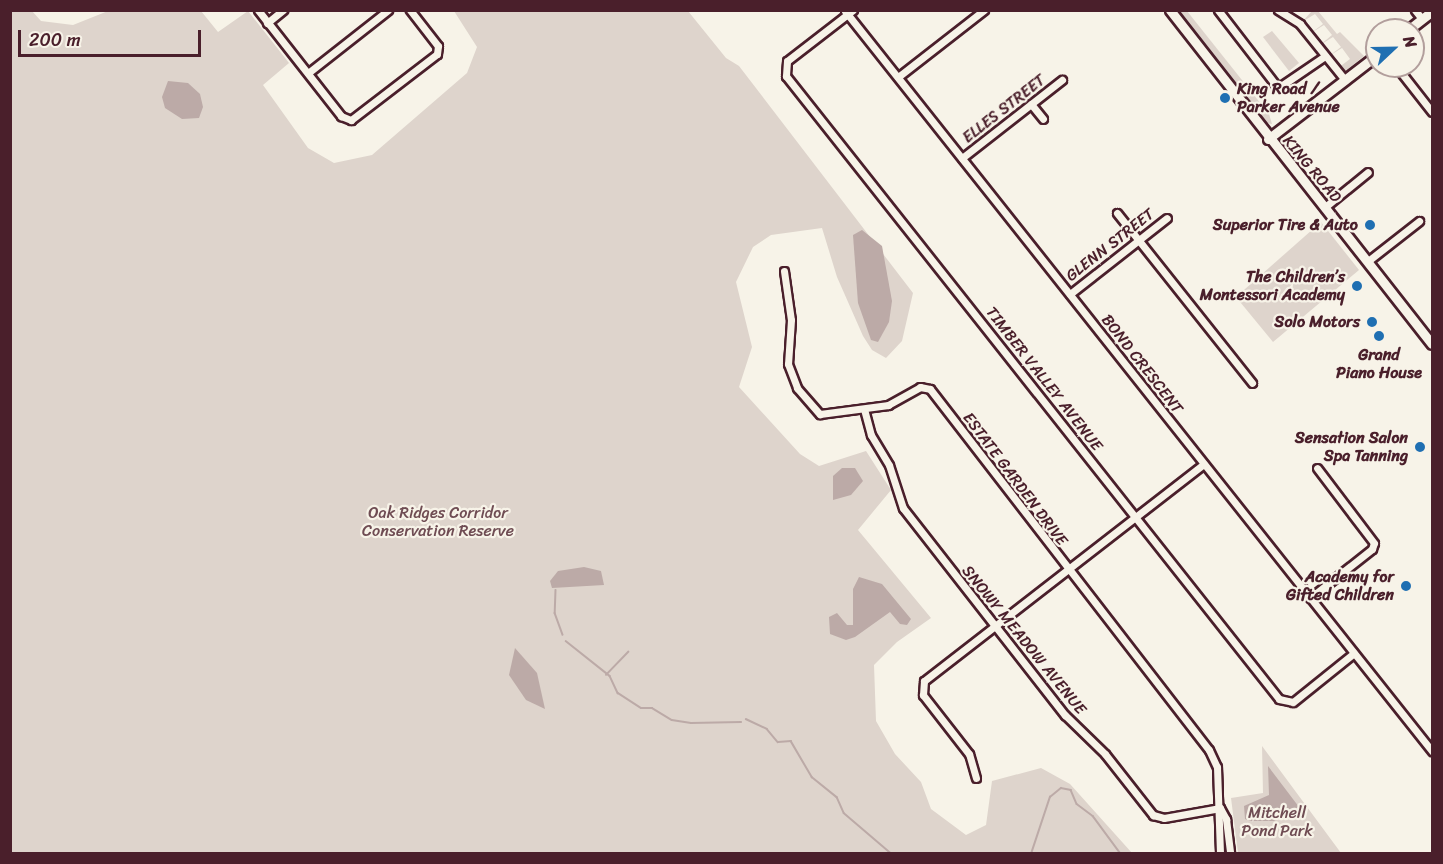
<!DOCTYPE html>
<meta charset="utf-8">
<style>
body{margin:0}
#map{position:relative;width:1443px;height:864px;overflow:hidden;background:#f7f3e8;font-family:Sriracha,sans-serif}
div>[style]{position:absolute}
.green>*{inset:0;background:#ded4cc}
.water>*{inset:0;background:#bcaaa7}
.stream>*{height:1.5px;margin:-0.75px;padding:0 0.75px;transform-origin:0.75px;border-radius:0.75px;background:#bcaaa7}
.roads{filter:drop-shadow(2px 0 #4a1f2b) drop-shadow(-2px 0 #4a1f2b) drop-shadow(0 2px #4a1f2b) drop-shadow(0 -2px #4a1f2b)}
.street>*{height:7px;margin:-3.5px;padding:0 3.5px;transform-origin:3.5px;border-radius:3.5px;background:#f7f3e8}
.secondary>*{height:9px;margin:-4.5px;padding:0 4.5px;transform-origin:4.5px;border-radius:4.5px;background:#f7f3e8}
.dots>*{width:16px;height:16px;translate:-50% -50%;box-sizing:border-box;border:3px solid #f7f3e8;border-radius:50%}
span{translate:-50% -50%;white-space:nowrap;text-align:center;line-height:1.15;-webkit-text-stroke:4.5px #f7f3e8;paint-order:stroke}
.poi-label{font-size:16px;color:#4a1f2b;font-weight:700}
.left{translate:0 -50%;text-align:left}
.right{translate:-100% -50%;text-align:right}
.street-label{font-size:16px;color:#4a1f2b}
.park-label{font-size:16px;color:#6f4c53}
.frame{position:absolute;inset:0;border:12px solid #4a1f2b;pointer-events:none}
.north{position:absolute;left:1365px;top:18px;width:60px;height:60px;box-sizing:border-box;background:#f7f3e8;border:2px solid #b29e9c;border-radius:50%;rotate:68deg;font-size:16px;font-weight:700;line-height:24px;text-align:center;color:#4a1f2b}
.north::after{content:'';display:block;margin:auto;width:21px;height:27px;background:#1f6fb2;clip-path:polygon(50% 0,100% 100%,50% 72%,0 100%)}
.scale{position:absolute;left:18px;top:30px;width:183px;height:27px;box-sizing:border-box;border:3px solid #4a1f2b;border-top:0;padding-left:8px;font-size:18px;line-height:21px;white-space:nowrap;color:#4a1f2b;-webkit-text-stroke:4px #f7f3e8;paint-order:stroke}
</style>
<div id="map">
<div class="green">
<i style="clip-path:polygon(10px 11px,32px 11px,41px 21px,73px 25px,108px 11px,201px 11px,218px 32px,248px 11px,289px 63px,263px 85px,308px 148px,334px 163px,372px 155px,467px 73px,477px 47px,454px 11px,688px 11px,726px 58px,739px 66px,913px 293px,902px 341px,886px 358px,872px 350px,863px 336px,837px 277px,822px 228px,771px 235px,753px 247px,736px 282px,752px 347px,739px 387px,800px 454px,819px 466px,866px 451px,891px 490px,858px 530px,931px 618px,897px 642px,874px 665px,876px 721px,895px 754px,921px 782px,931px 809px,966px 835px,986px 825px,992px 781px,1041px 768px,1070px 784px,1132px 853px,11px 853px)"></i>
<i style="clip-path:polygon(1178px 11px,1187px 11px,1269px 114px,1272px 124px,1267px 123px)"></i>
<i style="clip-path:polygon(1312px 11px,1318px 11px,1337px 34px,1340px 32px,1364px 56px,1344px 72px,1338px 68px,1350px 59px,1342px 48px,1329px 56px,1341px 47px,1333px 37px,1320px 45px,1332px 35px,1324px 25px,1311px 33px,1323px 24px,1315px 14px,1302px 22px)"></i>
<i style="clip-path:polygon(1272px 31px,1299px 63px,1289px 71px,1263px 37px)"></i>
<i style="clip-path:polygon(1321px 222px,1359px 270px,1273px 342px,1236px 297px)"></i>
<i style="clip-path:polygon(1262px 746px,1341px 853px,1238px 853px,1231px 798px,1263px 793px)"></i>
</div>
<div class="water">
<i style="clip-path:polygon(168px 81px,188px 83px,200px 94px,203px 107px,199px 118px,182px 119px,165px 108px,162px 97px)"></i>
<i style="clip-path:polygon(862px 230px,882px 246px,892px 301px,889px 322px,878px 342px,871px 340px,858px 303px,853px 235px)"></i>
<i style="clip-path:polygon(842px 468px,855px 468px,863px 481px,851px 495px,833px 500px,833px 476px)"></i>
<i style="clip-path:polygon(584px 567px,601px 571px,604px 585px,552px 588px,550px 581px,558px 571px)"></i>
<i style="clip-path:polygon(859px 577px,882px 584px,911px 619px,907px 625px,900px 624px,890px 612px,855px 637px,846px 640px,830px 634px,829px 617px,837px 613px,847px 625px,853px 625px,853px 589px)"></i>
<i style="clip-path:polygon(515px 648px,537px 673px,545px 709px,526px 700px,509px 675px)"></i>
<i style="clip-path:polygon(1268px 766px,1299px 807px,1295px 814px,1274px 821px,1250px 821px,1245px 819px,1244px 806px,1269px 795px)"></i>
</div>
<div class="stream">
<i style="left:556px;top:590px;width:23px;rotate:92deg"></i>
<i style="left:555px;top:613px;width:23px;rotate:70deg"></i>
<i style="left:566px;top:641px;width:56px;rotate:38.5deg"></i>
<i style="left:610px;top:676px;width:19px;rotate:65deg"></i>
<i style="left:618px;top:693px;width:27px;rotate:33deg"></i>
<i style="left:641px;top:708px;width:11px"></i>
<i style="left:652px;top:708px;width:23px;rotate:31deg"></i>
<i style="left:672px;top:720px;width:19px;rotate:9deg"></i>
<i style="left:691px;top:723px;width:50px;rotate:-1.1deg"></i>
<i style="left:606px;top:675px;width:32px;rotate:-46deg"></i>
<i style="left:746px;top:719px;width:23px;rotate:25deg"></i>
<i style="left:767px;top:729px;width:17px;rotate:50deg"></i>
<i style="left:778px;top:742px;width:13px;rotate:-4deg"></i>
<i style="left:791px;top:741px;width:42px;rotate:59.7deg"></i>
<i style="left:812px;top:777px;width:32px;rotate:39deg"></i>
<i style="left:837px;top:797px;width:17px;rotate:66deg"></i>
<i style="left:844px;top:813px;width:63px;rotate:40.5deg"></i>
<i style="left:1031px;top:854px;width:60px;rotate:-71.6deg"></i>
<i style="left:1050px;top:797px;width:14px;rotate:-39deg"></i>
<i style="left:1061px;top:788px;width:10px;rotate:11deg"></i>
<i style="left:1071px;top:790px;width:15px;rotate:67deg"></i>
<i style="left:1077px;top:804px;width:20px;rotate:37deg"></i>
<i style="left:1093px;top:816px;width:47px;rotate:53.6deg"></i>
</div>
<div class="roads">
<div class="street">
<i style="left:258px;top:10px;width:135px;rotate:51.9deg"></i>
<i style="left:341px;top:116px;width:11px;rotate:22deg"></i>
<i style="left:351px;top:120px;width:108px;rotate:-37.5deg"></i>
<i style="left:437px;top:54px;width:8px;rotate:-83deg"></i>
<i style="left:438px;top:46px;width:46px;rotate:-127.9deg"></i>
<i style="left:853px;top:10px;width:83px;rotate:142.3deg"></i>
<i style="left:787px;top:61px;width:15px;rotate:94deg"></i>
<i style="left:786px;top:76px;width:794px;rotate:51.64deg"></i>
<i style="left:1279px;top:699px;width:14px;rotate:12deg"></i>
<i style="left:1293px;top:702px;width:78px;rotate:-38.8deg"></i>
<i style="left:1218px;top:10px;width:98px;rotate:52.4deg"></i>
<i style="left:1278px;top:88px;width:57px;rotate:-34.2deg"></i>
<i style="left:1278px;top:10px;width:26px;rotate:32deg"></i>
<i style="left:1300px;top:24px;width:72px;rotate:51.2deg"></i>
<i style="left:1415px;top:10px;width:11px;rotate:52deg"></i>
<i style="left:845px;top:11px;width:945px;rotate:51.58deg"></i>
<i style="left:267px;top:23px;width:21px;rotate:-39deg"></i>
<i style="left:1396px;top:66px;width:58px;rotate:52deg"></i>
<i style="left:308px;top:73px;width:102px;rotate:-38.2deg"></i>
<i style="left:898px;top:77px;width:109px;rotate:-37.9deg"></i>
<i style="left:1031px;top:104px;width:19px;rotate:51deg"></i>
<i style="left:962px;top:158px;width:127px;rotate:-38deg"></i>
<i style="left:1325px;top:207px;width:55px;rotate:-39.1deg"></i>
<i style="left:1117px;top:213px;width:217px;rotate:51.5deg"></i>
<i style="left:1368px;top:261px;width:65px;rotate:-38.1deg"></i>
<i style="left:784px;top:271px;width:49px;rotate:81.9deg"></i>
<i style="left:791px;top:320px;width:44px;rotate:93.9deg"></i>
<i style="left:788px;top:364px;width:26px;rotate:69deg"></i>
<i style="left:797px;top:388px;width:35px;rotate:49deg"></i>
<i style="left:820px;top:414px;width:69px;rotate:-7.5deg"></i>
<i style="left:888px;top:405px;width:37px;rotate:-29deg"></i>
<i style="left:920px;top:387px;width:10px;rotate:11deg"></i>
<i style="left:930px;top:389px;width:456px;rotate:52.3deg"></i>
<i style="left:1209px;top:750px;width:19px;rotate:65deg"></i>
<i style="left:1217px;top:767px;width:87px;rotate:88deg"></i>
<i style="left:1070px;top:294px;width:123px;rotate:-38.1deg"></i>
<i style="left:864px;top:409px;width:27px;rotate:75deg"></i>
<i style="left:871px;top:435px;width:35px;rotate:59deg"></i>
<i style="left:889px;top:465px;width:45px;rotate:72deg"></i>
<i style="left:903px;top:508px;width:263px;rotate:52deg"></i>
<i style="left:1065px;top:715px;width:56px;rotate:44.3deg"></i>
<i style="left:1105px;top:754px;width:78px;rotate:51.8deg"></i>
<i style="left:1153px;top:815px;width:11px;rotate:15deg"></i>
<i style="left:1164px;top:818px;width:57px;rotate:-10.1deg"></i>
<i style="left:1310px;top:598px;width:79px;rotate:-38.3deg"></i>
<i style="left:1372px;top:549px;width:6px;rotate:-72deg"></i>
<i style="left:1374px;top:543px;width:94px;rotate:-127.2deg"></i>
<i style="left:976px;top:778px;width:25px;rotate:-106deg"></i>
<i style="left:969px;top:754px;width:75px;rotate:-127.9deg"></i>
<i style="left:923px;top:695px;width:14px;rotate:-86deg"></i>
<i style="left:924px;top:681px;width:354px;rotate:-37.8deg"></i>
<i style="left:1220px;top:808px;width:13px;rotate:61deg"></i>
<i style="left:1226px;top:819px;width:35px;rotate:83deg"></i>
</div>
<div class="secondary">
<i style="left:1170px;top:10px;width:424px;rotate:51.9deg"></i>
<i style="left:1408px;top:30px;width:31px;rotate:-38deg"></i>
<i style="left:1268px;top:139px;width:138px;rotate:-37.6deg"></i>
</div>
</div>
<div class="dots">
<i style="left:1225px;top:98px;background:#1f6fb2"></i>
<i style="left:1370px;top:225px;background:#1f6fb2"></i>
<i style="left:1357px;top:286px;background:#1f6fb2"></i>
<i style="left:1372px;top:322px;background:#1f6fb2"></i>
<i style="left:1379px;top:336px;background:#1f6fb2"></i>
<i style="left:1420px;top:447px;background:#1f6fb2"></i>
<i style="left:1406px;top:586px;background:#1f6fb2"></i>
</div>
<div class="poi-label">
<span class="left" style="left:1237px;top:98px">King Road /<br>Parker Avenue</span>
<span class="right" style="left:1358px;top:225px">Superior Tire &amp; Auto</span>
<span class="right" style="left:1345px;top:286px">The Children’s<br>Montessori Academy</span>
<span class="right" style="left:1360px;top:322px">Solo Motors</span>
<span style="left:1379px;top:364px">Grand<br>Piano House</span>
<span class="right" style="left:1408px;top:447px">Sensation Salon<br>Spa Tanning</span>
<span class="right" style="left:1394px;top:586px">Academy for<br>Gifted Children</span>
</div>
<div class="street-label">
<span style="left:1004px;top:109px;rotate:-38deg">ELLES STREET</span>
<span style="left:1312px;top:169px;rotate:50deg">KING ROAD</span>
<span style="left:1110px;top:245px;rotate:-38deg">GLENN STREET</span>
<span style="left:1142px;top:364px;rotate:52deg">BOND CRESCENT</span>
<span style="left:1044px;top:379px;rotate:52deg">TIMBER VALLEY AVENUE</span>
<span style="left:1015px;top:479px;rotate:53deg">ESTATE GARDEN DRIVE</span>
<span style="left:1024px;top:640px;rotate:51deg">SNOWY MEADOW AVENUE</span>
</div>
<div class="park-label">
<span style="left:438px;top:522px">Oak Ridges Corridor<br>Conservation Reserve</span>
<span style="left:1277px;top:822px">Mitchell<br>Pond Park</span>
</div>
<div class="frame"></div>
<div class="north">N</div>
<div class="scale">200 m</div>
</div>
